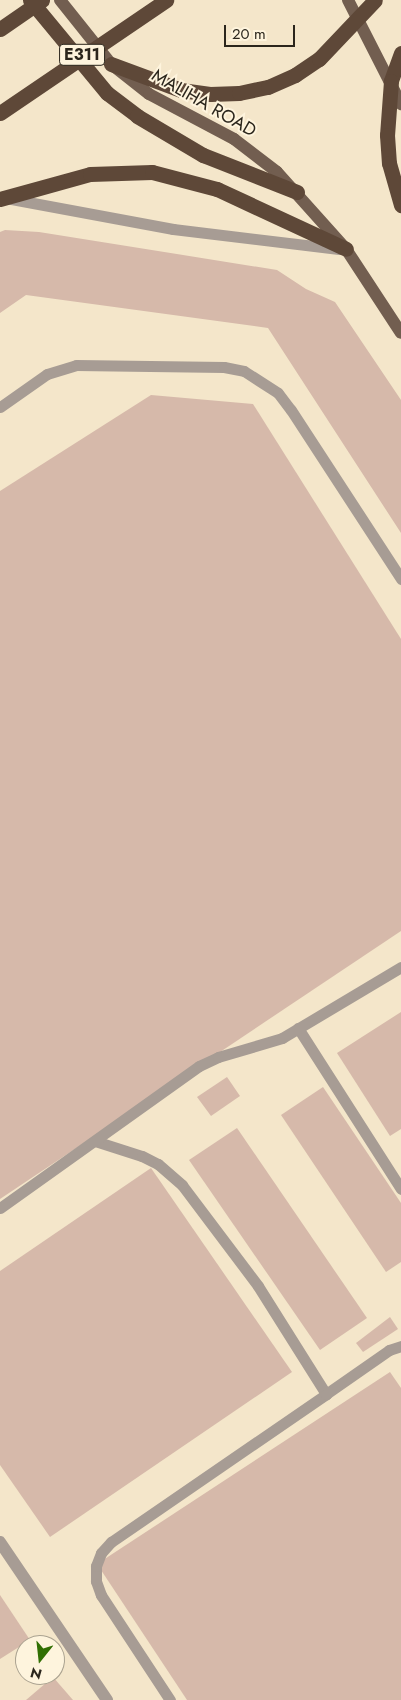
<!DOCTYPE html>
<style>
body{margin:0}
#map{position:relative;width:401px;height:1700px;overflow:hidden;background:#f4e6ca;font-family:Jost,sans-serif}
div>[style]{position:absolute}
.building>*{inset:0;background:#d6b9aa}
.lane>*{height:11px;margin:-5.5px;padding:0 5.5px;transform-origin:5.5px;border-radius:5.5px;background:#a79c94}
.street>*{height:12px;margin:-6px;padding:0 6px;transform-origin:6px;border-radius:6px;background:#a79c94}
.primary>*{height:12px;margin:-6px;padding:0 6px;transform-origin:6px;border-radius:6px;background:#725e50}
.highway>*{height:15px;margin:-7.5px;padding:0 7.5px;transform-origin:7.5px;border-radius:7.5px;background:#5e4838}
span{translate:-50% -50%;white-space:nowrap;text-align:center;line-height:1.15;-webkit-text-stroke:4px #fef4dd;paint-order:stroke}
.shield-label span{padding:1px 4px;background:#fef4dd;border:1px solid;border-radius:4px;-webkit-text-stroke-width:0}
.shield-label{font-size:16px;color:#2b261c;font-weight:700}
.street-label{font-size:18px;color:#2b261c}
.north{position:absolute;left:15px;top:1635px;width:50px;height:50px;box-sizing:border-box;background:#fef4dd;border:1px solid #aaa290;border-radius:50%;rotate:196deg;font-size:14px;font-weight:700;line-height:20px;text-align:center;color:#2b261c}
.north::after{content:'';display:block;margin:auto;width:18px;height:22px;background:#316f02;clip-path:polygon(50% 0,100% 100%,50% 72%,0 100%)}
.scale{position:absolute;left:224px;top:25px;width:71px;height:22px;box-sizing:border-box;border:2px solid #2b261c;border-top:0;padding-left:6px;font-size:15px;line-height:18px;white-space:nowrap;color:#2b261c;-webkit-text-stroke:4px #fef4dd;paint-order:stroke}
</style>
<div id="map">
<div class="building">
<i style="clip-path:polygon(5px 230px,39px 232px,277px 270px,306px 289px,335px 302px,401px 400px,401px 533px,268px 328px,26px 295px,0 313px,0 232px)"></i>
<i style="clip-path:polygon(151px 395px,253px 404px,401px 639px,401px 931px,0 1199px,0 491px)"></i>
<i style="clip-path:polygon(401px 1012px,401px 1129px,390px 1136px,337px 1053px)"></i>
<i style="clip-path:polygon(227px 1077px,240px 1096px,211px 1116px,197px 1097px)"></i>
<i style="clip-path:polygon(323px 1087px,401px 1203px,401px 1262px,386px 1272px,281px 1115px)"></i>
<i style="clip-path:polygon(237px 1128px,367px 1318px,320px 1350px,189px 1160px)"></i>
<i style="clip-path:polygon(151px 1168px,292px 1372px,50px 1537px,0 1465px,0 1271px)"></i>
<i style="clip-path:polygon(390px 1317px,398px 1329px,363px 1352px,356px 1343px)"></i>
<i style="clip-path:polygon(390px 1372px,401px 1388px,401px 1700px,187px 1700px,97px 1564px)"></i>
<i style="clip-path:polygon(0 1595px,30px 1640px,0 1659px)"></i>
<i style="clip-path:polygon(53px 1677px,73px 1700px,26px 1700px)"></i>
</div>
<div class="lane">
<i style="left:6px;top:198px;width:170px;rotate:10.5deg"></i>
<i style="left:173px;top:229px;width:167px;rotate:6.9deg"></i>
<i style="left:0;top:407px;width:57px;rotate:-35.1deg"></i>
<i style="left:47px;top:374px;width:30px;rotate:-17deg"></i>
<i style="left:76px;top:365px;width:148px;rotate:0.8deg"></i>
<i style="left:224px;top:367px;width:20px;rotate:11deg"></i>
<i style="left:244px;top:371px;width:40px;rotate:32.9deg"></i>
<i style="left:278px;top:393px;width:21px;rotate:53deg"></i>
<i style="left:291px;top:410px;width:202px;rotate:56.9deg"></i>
<i style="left:298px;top:1028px;width:191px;rotate:57.4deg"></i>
<i style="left:95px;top:1141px;width:49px;rotate:17.7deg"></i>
<i style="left:142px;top:1156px;width:18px;rotate:27deg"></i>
<i style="left:158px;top:1164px;width:32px;rotate:41deg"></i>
<i style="left:182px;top:1185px;width:126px;rotate:53deg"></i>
<i style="left:258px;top:1286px;width:128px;rotate:57.8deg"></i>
<i style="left:0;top:1208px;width:244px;rotate:-35.5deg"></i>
<i style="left:199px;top:1066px;width:21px;rotate:-25deg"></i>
<i style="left:218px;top:1057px;width:67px;rotate:-16.5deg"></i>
<i style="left:282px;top:1038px;width:139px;rotate:-30.8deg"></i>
<i style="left:170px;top:1700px;width:126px;rotate:-123.3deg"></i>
<i style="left:101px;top:1595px;width:15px;rotate:-110deg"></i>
<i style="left:96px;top:1581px;width:15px;rotate:-90deg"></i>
<i style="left:96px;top:1566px;width:14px;rotate:-69deg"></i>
<i style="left:101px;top:1553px;width:15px;rotate:-48deg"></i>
<i style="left:111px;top:1542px;width:261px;rotate:-34.5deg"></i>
<i style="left:326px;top:1394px;width:77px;rotate:-34.9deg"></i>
<i style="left:389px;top:1350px;width:13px;rotate:-18deg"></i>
</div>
<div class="street">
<i style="left:0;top:1542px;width:191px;rotate:55.9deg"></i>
</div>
<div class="primary">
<i style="left:60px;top:0;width:82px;rotate:51.4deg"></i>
<i style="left:111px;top:64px;width:48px;rotate:38.3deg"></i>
<i style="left:149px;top:94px;width:96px;rotate:27.9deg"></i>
<i style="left:234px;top:139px;width:54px;rotate:37.5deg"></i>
<i style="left:277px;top:172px;width:103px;rotate:48.1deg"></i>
<i style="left:346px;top:249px;width:100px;rotate:56.8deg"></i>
<i style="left:348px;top:0;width:117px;rotate:63deg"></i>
</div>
<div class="highway">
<i style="left:30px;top:0;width:121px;rotate:50.4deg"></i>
<i style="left:107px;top:93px;width:38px;rotate:37deg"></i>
<i style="left:137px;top:116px;width:77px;rotate:30.6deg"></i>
<i style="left:203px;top:155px;width:101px;rotate:21.5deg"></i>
<i style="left:0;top:29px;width:51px;rotate:-34.6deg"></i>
<i style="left:401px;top:53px;width:30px;rotate:110deg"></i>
<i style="left:391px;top:81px;width:54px;rotate:94.2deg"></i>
<i style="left:387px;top:135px;width:28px;rotate:86deg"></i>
<i style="left:389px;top:163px;width:44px;rotate:74.1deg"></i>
<i style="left:111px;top:64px;width:75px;rotate:20.4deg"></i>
<i style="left:181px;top:90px;width:29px;rotate:8deg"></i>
<i style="left:210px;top:94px;width:29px;rotate:-2deg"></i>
<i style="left:239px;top:93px;width:30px;rotate:-12deg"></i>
<i style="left:268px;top:87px;width:30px;rotate:-24deg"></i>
<i style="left:295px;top:75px;width:29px;rotate:-34deg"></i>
<i style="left:319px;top:59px;width:81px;rotate:-46.5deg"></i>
<i style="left:0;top:113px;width:201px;rotate:-34.2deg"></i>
<i style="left:0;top:199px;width:93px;rotate:-15.5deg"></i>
<i style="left:90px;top:174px;width:62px;rotate:-1.8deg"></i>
<i style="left:152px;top:172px;width:67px;rotate:14.7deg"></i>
<i style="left:217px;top:189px;width:142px;rotate:24.9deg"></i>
</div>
<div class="shield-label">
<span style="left:82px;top:55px">E311</span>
</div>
<div class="street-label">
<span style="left:204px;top:103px;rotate:30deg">MALIHA ROAD</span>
</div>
<div class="north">N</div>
<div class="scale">20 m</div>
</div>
